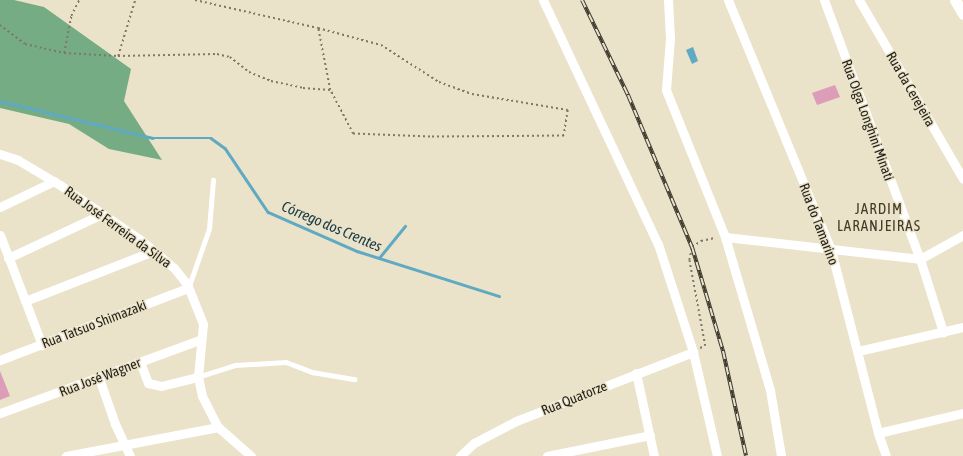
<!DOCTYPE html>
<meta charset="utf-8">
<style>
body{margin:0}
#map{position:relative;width:963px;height:456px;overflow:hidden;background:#eae2c9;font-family:"Asap Condensed",sans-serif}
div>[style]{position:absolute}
.forest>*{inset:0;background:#75ac84}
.water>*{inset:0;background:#5faac2}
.stream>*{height:2.5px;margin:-1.25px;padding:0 1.25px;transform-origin:1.25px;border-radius:1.25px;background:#5faac2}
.building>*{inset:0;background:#dc9db9}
.path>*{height:1.5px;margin-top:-0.75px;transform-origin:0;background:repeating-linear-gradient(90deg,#7d7867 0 2px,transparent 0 5px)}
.service>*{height:4.5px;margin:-2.25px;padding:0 2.25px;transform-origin:2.25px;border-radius:2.25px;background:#fff}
.minor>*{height:9px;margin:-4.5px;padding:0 4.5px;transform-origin:4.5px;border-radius:4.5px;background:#fff}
.tertiary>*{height:11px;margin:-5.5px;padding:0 5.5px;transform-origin:5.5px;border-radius:5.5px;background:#fff}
.rail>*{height:4px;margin-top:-2px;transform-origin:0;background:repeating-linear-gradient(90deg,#eae2c9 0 8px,#3d392e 0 16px);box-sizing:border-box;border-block:1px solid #3d392e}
span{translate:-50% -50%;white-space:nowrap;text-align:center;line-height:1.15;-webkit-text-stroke:3px #eae2c9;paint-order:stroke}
.street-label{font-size:14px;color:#211e15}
.neighbourhood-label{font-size:15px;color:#413a26;letter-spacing:1px}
.water-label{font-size:15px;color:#163a44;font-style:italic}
</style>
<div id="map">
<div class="forest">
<i style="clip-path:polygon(0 0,14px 0,44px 7px,131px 69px,124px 101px,162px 160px,109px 149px,69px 124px,0 108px)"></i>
</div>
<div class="water">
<i style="clip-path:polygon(693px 47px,698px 61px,692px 64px,686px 50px)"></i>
</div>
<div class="stream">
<i style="left:0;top:101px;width:157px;rotate:13.6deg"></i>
<i style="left:153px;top:138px;width:58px"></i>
<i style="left:211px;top:138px;width:17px;rotate:36deg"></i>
<i style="left:225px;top:148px;width:77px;rotate:56.1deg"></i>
<i style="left:268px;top:212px;width:97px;rotate:23.7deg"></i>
<i style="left:357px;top:251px;width:149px;rotate:17.6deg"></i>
<i style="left:379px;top:258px;width:41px;rotate:-50.9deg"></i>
</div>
<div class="building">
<i style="clip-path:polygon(835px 85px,840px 97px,817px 105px,812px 93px)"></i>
<i style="clip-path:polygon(0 371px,10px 396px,0 400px)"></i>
</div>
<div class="path">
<i style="left:195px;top:0;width:126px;rotate:12.8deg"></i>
<i style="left:318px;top:28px;width:65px;rotate:15.1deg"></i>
<i style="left:381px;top:45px;width:69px;rotate:32.5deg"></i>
<i style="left:439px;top:82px;width:35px;rotate:20deg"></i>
<i style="left:472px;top:94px;width:97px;rotate:9.5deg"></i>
<i style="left:568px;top:110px;width:26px;rotate:99deg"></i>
<i style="left:564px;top:136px;width:134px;rotate:179.6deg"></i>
<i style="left:430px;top:137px;width:77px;rotate:-177.8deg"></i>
<i style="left:353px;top:134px;width:50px;rotate:-117.6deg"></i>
<i style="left:330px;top:90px;width:63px;rotate:-101deg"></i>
<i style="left:0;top:25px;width:31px;rotate:37deg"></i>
<i style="left:25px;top:44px;width:40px;rotate:13deg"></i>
<i style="left:64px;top:53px;width:54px;rotate:3.2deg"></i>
<i style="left:118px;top:56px;width:99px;rotate:-1.2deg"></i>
<i style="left:217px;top:54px;width:13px;rotate:13deg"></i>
<i style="left:230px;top:57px;width:24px;rotate:38deg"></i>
<i style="left:249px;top:72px;width:24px;rotate:22deg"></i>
<i style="left:271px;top:81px;width:33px;rotate:12deg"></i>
<i style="left:303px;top:88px;width:27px;rotate:4deg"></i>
<i style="left:64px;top:53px;width:38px;rotate:-79deg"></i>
<i style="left:71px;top:16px;width:18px;rotate:-63deg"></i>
<i style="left:118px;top:56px;width:59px;rotate:-73.1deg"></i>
<i style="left:700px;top:348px;width:5px;rotate:-22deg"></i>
<i style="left:705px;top:346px;width:87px;rotate:-100.5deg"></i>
<i style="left:689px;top:260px;width:13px;rotate:-77deg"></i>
<i style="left:692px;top:247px;width:11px;rotate:-34deg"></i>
<i style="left:701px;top:241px;width:14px;rotate:-12deg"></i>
</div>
<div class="service">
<i style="left:189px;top:286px;width:60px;rotate:-70.7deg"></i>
<i style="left:209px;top:229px;width:49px;rotate:-85.3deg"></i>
<i style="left:198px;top:377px;width:39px;rotate:-18deg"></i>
<i style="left:235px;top:365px;width:51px;rotate:-3.4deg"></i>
<i style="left:286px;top:362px;width:28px;rotate:21deg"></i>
<i style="left:312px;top:372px;width:43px;rotate:9.5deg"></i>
</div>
<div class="minor">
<i style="left:543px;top:0;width:270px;rotate:64.8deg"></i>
<i style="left:658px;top:244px;width:114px;rotate:72deg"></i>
<i style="left:693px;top:352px;width:107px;rotate:77deg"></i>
<i style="left:668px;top:0;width:38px;rotate:87deg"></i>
<i style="left:670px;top:38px;width:52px;rotate:94.4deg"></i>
<i style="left:666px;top:90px;width:158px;rotate:68.1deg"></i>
<i style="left:725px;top:237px;width:159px;rotate:73.6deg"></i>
<i style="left:770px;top:390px;width:67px;rotate:80.5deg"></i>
<i style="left:728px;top:0;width:270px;rotate:67.6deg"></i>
<i style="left:831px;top:250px;width:189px;rotate:75.6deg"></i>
<i style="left:878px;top:433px;width:24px;rotate:71deg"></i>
<i style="left:824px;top:0;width:276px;rotate:69.7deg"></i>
<i style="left:920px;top:259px;width:77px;rotate:72.5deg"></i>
<i style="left:859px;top:0;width:207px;rotate:59.8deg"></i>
<i style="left:0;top:154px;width:19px;rotate:18deg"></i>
<i style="left:18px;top:160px;width:49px;rotate:30.8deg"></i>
<i style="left:60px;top:185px;width:99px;rotate:34.3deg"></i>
<i style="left:142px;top:241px;width:42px;rotate:40.2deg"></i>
<i style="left:174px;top:268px;width:21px;rotate:51deg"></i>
<i style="left:187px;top:284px;width:43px;rotate:68.2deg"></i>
<i style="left:203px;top:324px;width:53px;rotate:95.4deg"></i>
<i style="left:198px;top:377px;width:19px;rotate:78deg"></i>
<i style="left:202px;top:396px;width:35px;rotate:63deg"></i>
<i style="left:218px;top:427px;width:44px;rotate:41.3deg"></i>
<i style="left:0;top:207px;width:60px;rotate:-25.7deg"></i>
<i style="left:0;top:235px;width:118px;rotate:69.1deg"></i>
<i style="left:725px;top:237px;width:196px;rotate:6.4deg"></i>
<i style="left:920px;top:259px;width:49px;rotate:-29.2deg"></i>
<i style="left:8px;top:258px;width:104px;rotate:-25.1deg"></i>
<i style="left:25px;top:301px;width:137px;rotate:-21.3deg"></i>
<i style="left:858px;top:351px;width:108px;rotate:-12.9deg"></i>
<i style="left:0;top:360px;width:201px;rotate:-21deg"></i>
<i style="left:140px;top:362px;width:22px;rotate:69deg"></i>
<i style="left:148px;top:383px;width:13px;rotate:13deg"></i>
<i style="left:161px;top:386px;width:38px;rotate:-14deg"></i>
<i style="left:636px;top:373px;width:85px;rotate:77.8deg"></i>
<i style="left:99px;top:378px;width:49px;rotate:70.8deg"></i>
<i style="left:115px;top:424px;width:35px;rotate:65deg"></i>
<i style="left:0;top:413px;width:213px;rotate:-20.1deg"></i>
<i style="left:878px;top:433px;width:87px;rotate:-13.2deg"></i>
<i style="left:66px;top:456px;width:155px;rotate:-10.8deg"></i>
<i style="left:460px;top:456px;width:19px;rotate:-43deg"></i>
<i style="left:474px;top:443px;width:47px;rotate:-27.6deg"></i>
<i style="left:516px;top:421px;width:190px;rotate:-21.3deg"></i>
<i style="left:547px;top:456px;width:105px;rotate:-11.5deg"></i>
</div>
<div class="tertiary">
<i style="left:955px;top:0;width:16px;rotate:60deg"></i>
</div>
<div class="rail">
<i style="left:582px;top:0;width:106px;rotate:64.2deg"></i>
<i style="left:628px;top:95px;width:165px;rotate:67.2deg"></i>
<i style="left:692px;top:247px;width:109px;rotate:73.4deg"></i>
<i style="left:723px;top:351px;width:107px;rotate:77.6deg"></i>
</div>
<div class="street-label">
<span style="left:911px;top:89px;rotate:60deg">Rua da Cerejeira</span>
<span style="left:868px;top:120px;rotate:70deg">Rua Olga Longhini Minati</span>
<span style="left:819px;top:224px;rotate:69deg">Rua do Tamarino</span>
<span style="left:118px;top:227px;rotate:36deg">Rua José Ferreira da Silva</span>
<span style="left:94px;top:324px;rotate:-21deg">Rua Tatsuo Shimazaki</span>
<span style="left:100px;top:377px;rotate:-21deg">Rua José Wagner</span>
<span style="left:574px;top:398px;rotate:-22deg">Rua Quatorze</span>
</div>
<div class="neighbourhood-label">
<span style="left:879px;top:217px">JARDIM<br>LARANJEIRAS</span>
</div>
<div class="water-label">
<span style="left:332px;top:226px;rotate:23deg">Córrego dos Crentes</span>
</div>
</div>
